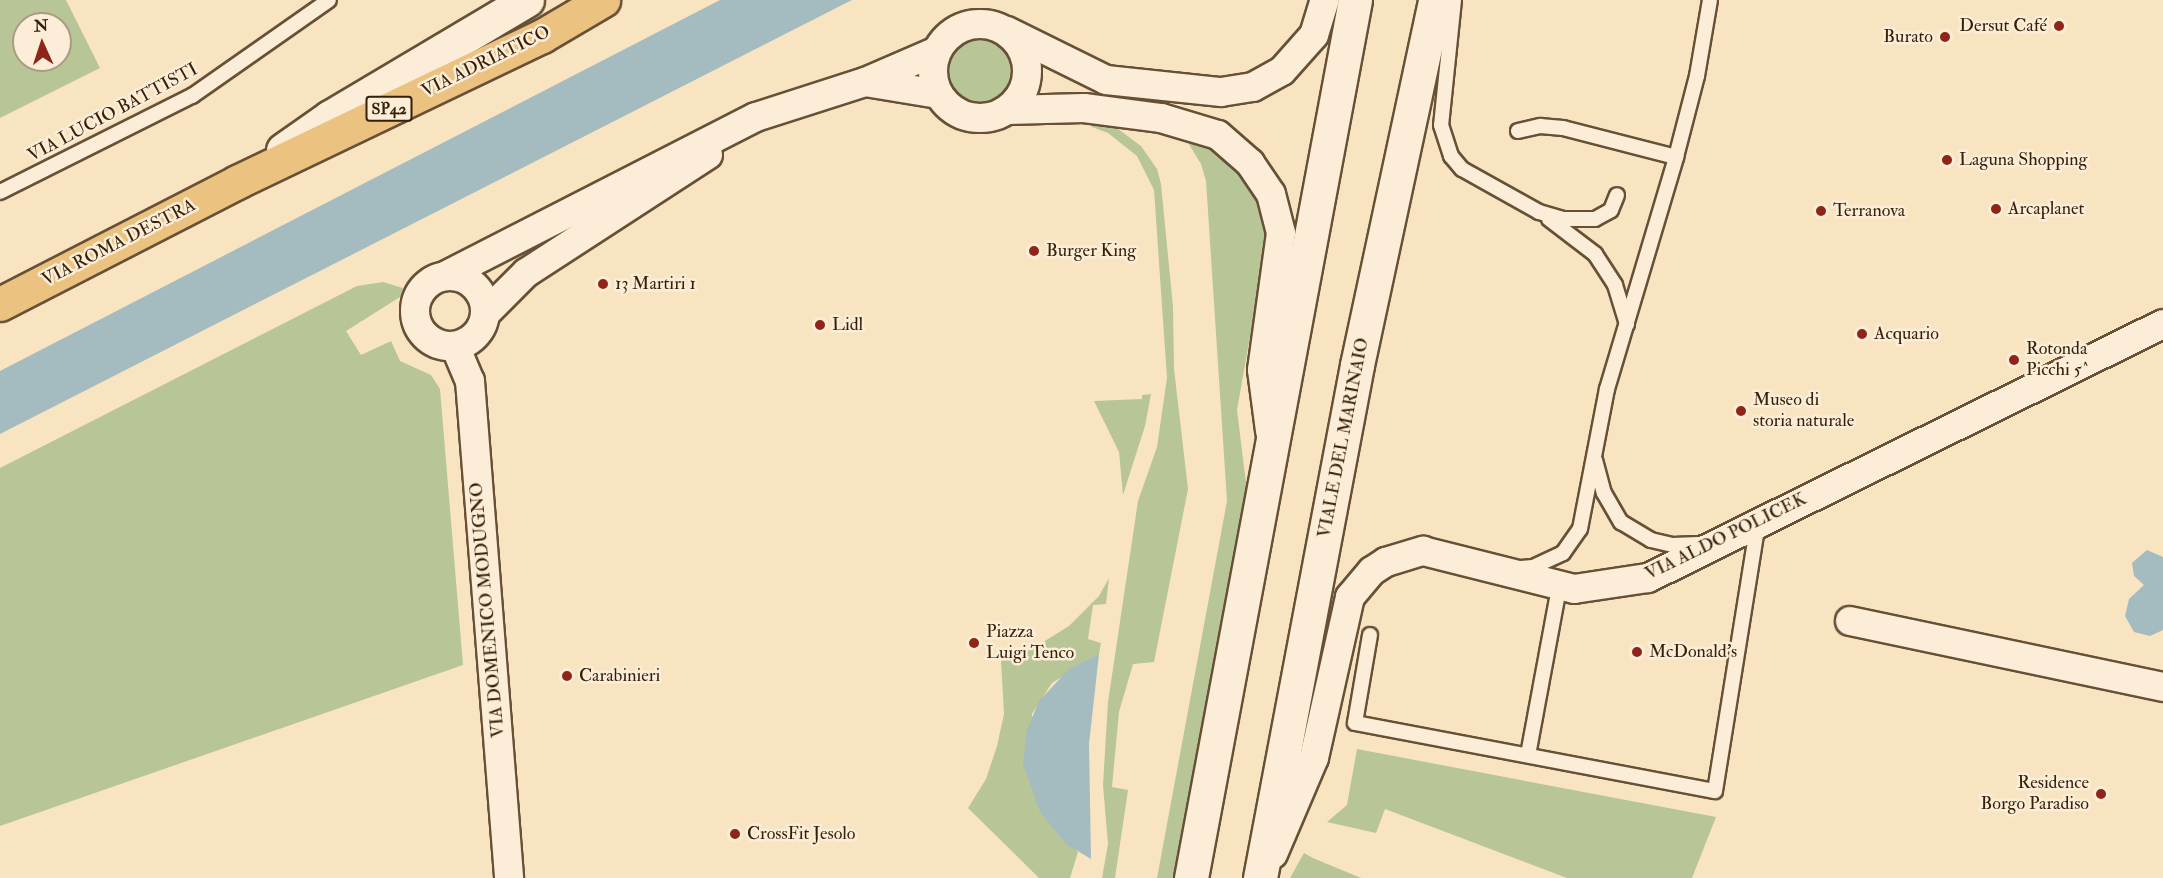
<!DOCTYPE html>
<meta charset="utf-8">
<style>
body{margin:0}
#map{position:relative;width:2163px;height:878px;overflow:hidden;background:#f9e4c2;font-family:"IM FELL Double Pica",serif}
div>[style]{position:absolute}
.green>*{inset:0;background:#b8c597}
.round{border-radius:50%}
.water>*{inset:0;background:#a4bbbf}
.roads{filter:drop-shadow(2px 0 #675036) drop-shadow(-2px 0 #675036) drop-shadow(0 2px #675036) drop-shadow(0 -2px #675036)}
.lane>*{height:14px;margin:-7px;padding:0 7px;transform-origin:7px;border-radius:7px;background:#fbedd7}
.street>*{height:28px;margin:-14px;padding:0 14px;transform-origin:14px;border-radius:14px;background:#fbedd7}
.street>.ring{margin:-14px;padding:0;box-sizing:content-box;background:none;border:28px solid #fbedd7;border-radius:50%}
.secondary>*{height:33px;margin:-16.5px;padding:0 16.5px;transform-origin:16.5px;border-radius:16.5px;background:#fbedd7}
.primary>*{height:33px;margin:-16.5px;padding:0 16.5px;transform-origin:16.5px;border-radius:16.5px;background:#ecc281}
.dots>*{width:16px;height:16px;translate:-50% -50%;box-sizing:border-box;border:3px solid #fbedd7;border-radius:50%}
span{translate:-50% -50%;white-space:nowrap;text-align:center;line-height:1.15;-webkit-text-stroke:5px #fbedd7;paint-order:stroke}
.shield-label span{padding:2px 4px;background:#fbedd7;border:2px solid;border-radius:4px;-webkit-text-stroke-width:0}
.shield-label{font-size:16px;color:#361f07;font-weight:700}
.poi-label{font-size:18px;color:#361f07}
.right{translate:-100% -50%;text-align:right}
.left{translate:0 -50%;text-align:left}
.street-label{font-size:18px;color:#361f07}
.north{position:absolute;left:12px;top:12px;width:60px;height:60px;box-sizing:border-box;background:#fbedd7;border:2px solid #ac9b84;border-radius:50%;rotate:357deg;font-size:16px;font-weight:700;line-height:24px;text-align:center;color:#361f07}
.north::after{content:'';display:block;margin:auto;width:21px;height:27px;background:#8f2418;clip-path:polygon(50% 0,100% 100%,50% 72%,0 100%)}
</style>
<div id="map">
<div class="green">
<i style="clip-path:polygon(evenodd,0 0,66px 0,100px 68px,0 118px,0 0,24px 24px,60px 24px,60px 60px,24px 60px,24px 24px)"></i>
<i class="round" style="left:947px;top:38px;width:66px;height:66px"></i>
<i style="clip-path:polygon(1091px 120px,1110px 123px,1141px 146px,1157px 169px,1161px 184px,1173px 307px,1174px 369px,1188px 489px,1154px 662px,1133px 664px,1119px 712px,1112px 787px,1128px 790px,1115px 878px,1102px 878px,1108px 844px,1103px 785px,1108px 702px,1138px 501px,1157px 447px,1167px 378px,1154px 190px,1137px 156px,1108px 133px,1092px 127px)"></i>
<i style="clip-path:polygon(1187px 141px,1219px 151px,1234px 165px,1263px 205px,1268px 235px,1237px 410px,1247px 491px,1173px 878px,1157px 878px,1227px 501px,1206px 181px,1201px 164px)"></i>
<i style="clip-path:polygon(383px 282px,403px 288px,400px 297px,346px 331px,361px 355px,391px 341px,400px 361px,431px 375px,440px 389px,463px 665px,0 826px,0 468px,357px 286px)"></i>
<i style="clip-path:polygon(1151px 394px,1145px 426px,1123px 495px,1119px 452px,1094px 401px,1142px 399px,1142px 395px)"></i>
<i style="clip-path:polygon(1109px 578px,1106px 604px,1093px 605px,1088px 639px,1101px 643px,1099px 654px,1052px 683px,1032px 714px,1040px 811px,1078px 852px,1070px 878px,1039px 878px,968px 808px,986px 779px,997px 746px,1004px 714px,1001px 661px,1032px 649px,1069px 626px,1099px 596px)"></i>
<i style="clip-path:polygon(1357px 749px,1716px 817px,1692px 878px,1567px 878px,1385px 809px,1376px 833px,1327px 822px,1347px 805px)"></i>
<i style="clip-path:polygon(1304px 853px,1313px 858px,1361px 878px,1290px 878px)"></i>
</div>
<div class="water">
<i style="clip-path:polygon(720px 0,852px 0,0 434px,0 371px)"></i>
<i style="clip-path:polygon(2147px 550px,2163px 557px,2163px 630px,2150px 636px,2134px 632px,2125px 616px,2129px 599px,2144px 585px,2134px 576px,2132px 563px)"></i>
<i style="clip-path:polygon(1099px 654px,1089px 744px,1091px 859px,1066px 844px,1040px 812px,1023px 764px,1027px 730px,1039px 701px,1069px 669px)"></i>
</div>
<div class="roads">
<div class="lane">
<i style="left:1454px;top:0;width:126px;rotate:95.9deg"></i>
<i style="left:1441px;top:125px;width:33px;rotate:72deg"></i>
<i style="left:1451px;top:156px;width:17px;rotate:50deg"></i>
<i style="left:1462px;top:169px;width:88px;rotate:29.2deg"></i>
<i style="left:1539px;top:212px;width:26px;rotate:16deg"></i>
<i style="left:1564px;top:219px;width:31px"></i>
<i style="left:1595px;top:219px;width:18px;rotate:-29deg"></i>
<i style="left:1611px;top:210px;width:16px;rotate:-68deg"></i>
<i style="left:1518px;top:131px;width:23px;rotate:-13deg"></i>
<i style="left:1540px;top:126px;width:23px;rotate:5deg"></i>
<i style="left:1563px;top:128px;width:117px;rotate:14.4deg"></i>
<i style="left:0;top:192px;width:215px;rotate:-26.6deg"></i>
<i style="left:192px;top:96px;width:167px;rotate:-35deg"></i>
<i style="left:1549px;top:219px;width:58px;rotate:37.3deg"></i>
<i style="left:1595px;top:254px;width:37px;rotate:57deg"></i>
<i style="left:1615px;top:285px;width:41px;rotate:72.9deg"></i>
<i style="left:1595px;top:460px;width:34px;rotate:75deg"></i>
<i style="left:1604px;top:493px;width:34px;rotate:60deg"></i>
<i style="left:1621px;top:522px;width:35px;rotate:31deg"></i>
<i style="left:1651px;top:540px;width:22px;rotate:13deg"></i>
<i style="left:1672px;top:545px;width:27px;rotate:-2deg"></i>
<i style="left:1521px;top:568px;width:12px;rotate:-5deg"></i>
<i style="left:1533px;top:567px;width:33px;rotate:-25deg"></i>
<i style="left:1563px;top:553px;width:29px;rotate:-55deg"></i>
<i style="left:1580px;top:529px;width:143px;rotate:-79.1deg"></i>
<i style="left:1607px;top:389px;width:242px;rotate:-73.4deg"></i>
<i style="left:1676px;top:157px;width:84px;rotate:-75.5deg"></i>
<i style="left:1697px;top:76px;width:77px;rotate:-80.3deg"></i>
<i style="left:1370px;top:635px;width:89px;rotate:99.7deg"></i>
<i style="left:1355px;top:723px;width:366px;rotate:10.7deg"></i>
<i style="left:1715px;top:791px;width:271px;rotate:-80.9deg"></i>
<i style="left:1528px;top:755px;width:171px;rotate:-79.5deg"></i>
</div>
<div class="street">
<i class="ring" style="left:933px;top:24px;width:66px;height:66px"></i>
<i style="left:1007px;top:31px;width:110px;rotate:26.3deg"></i>
<i style="left:1106px;top:80px;width:116px;rotate:6deg"></i>
<i style="left:1221px;top:92px;width:32px;rotate:-9deg"></i>
<i style="left:1253px;top:87px;width:33px;rotate:-29deg"></i>
<i style="left:1282px;top:71px;width:48px;rotate:-48.4deg"></i>
<i style="left:1314px;top:35px;width:37px;rotate:-73deg"></i>
<i style="left:865px;top:82px;width:74px;rotate:9.3deg"></i>
<i style="left:1007px;top:110px;width:77px;rotate:-1.5deg"></i>
<i style="left:1084px;top:108px;width:78px;rotate:7.4deg"></i>
<i style="left:1161px;top:118px;width:59px;rotate:16.6deg"></i>
<i style="left:1218px;top:135px;width:43px;rotate:41.2deg"></i>
<i style="left:1250px;top:163px;width:37px;rotate:56deg"></i>
<i style="left:1271px;top:194px;width:40px;rotate:75.6deg"></i>
<i style="left:1281px;top:233px;width:138px;rotate:97.9deg"></i>
<i style="left:1262px;top:370px;width:62px;rotate:82.5deg"></i>
<i class="ring" style="left:415px;top:276px;width:42px;height:42px"></i>
<i style="left:445px;top:276px;width:349px;rotate:-27.1deg"></i>
<i style="left:756px;top:117px;width:114px;rotate:-17.8deg"></i>
<i style="left:865px;top:82px;width:78px;rotate:-23.3deg"></i>
<i style="left:486px;top:313px;width:57px;rotate:-45deg"></i>
<i style="left:526px;top:273px;width:217px;rotate:-33deg"></i>
<i style="left:455px;top:346px;width:38px;rotate:67deg"></i>
<i style="left:470px;top:381px;width:499px;rotate:85.5deg"></i>
<i style="left:1850px;top:621px;width:320px;rotate:11.9deg"></i>
<i style="left:1273px;top:854px;width:104px;rotate:-66.9deg"></i>
<i style="left:1314px;top:758px;width:165px;rotate:-77.4deg"></i>
<i style="left:1350px;top:597px;width:34px;rotate:-50deg"></i>
<i style="left:1372px;top:571px;width:17px;rotate:-33deg"></i>
<i style="left:1386px;top:562px;width:39px;rotate:-17deg"></i>
<i style="left:1423px;top:551px;width:156px;rotate:14.1deg"></i>
<i style="left:1574px;top:589px;width:75px;rotate:-8.5deg"></i>
<i style="left:1648px;top:578px;width:574px;rotate:-26.25deg"></i>
</div>
<div class="secondary">
<i style="left:283px;top:150px;width:57px;rotate:-35.1deg"></i>
<i style="left:330px;top:117px;width:229px;rotate:-30.7deg"></i>
<i style="left:1191px;top:878px;width:893px;rotate:-79.42deg"></i>
<i style="left:1260px;top:878px;width:522px;rotate:-79.29deg"></i>
<i style="left:1357px;top:365px;width:373px;rotate:-77.9deg"></i>
</div>
<div class="primary">
<i style="left:0;top:304px;width:267px;rotate:-27.2deg"></i>
<i style="left:237px;top:182px;width:338px;rotate:-25.6deg"></i>
<i style="left:542px;top:36px;width:71px;rotate:-30.5deg"></i>
</div>
</div>
<div class="dots">
<i style="left:2059px;top:26px;background:#8f2418"></i>
<i style="left:1945px;top:37px;background:#8f2418"></i>
<i style="left:1947px;top:160px;background:#8f2418"></i>
<i style="left:1996px;top:209px;background:#8f2418"></i>
<i style="left:1821px;top:211px;background:#8f2418"></i>
<i style="left:1034px;top:251px;background:#8f2418"></i>
<i style="left:603px;top:284px;background:#8f2418"></i>
<i style="left:820px;top:325px;background:#8f2418"></i>
<i style="left:1862px;top:334px;background:#8f2418"></i>
<i style="left:2014px;top:360px;background:#8f2418"></i>
<i style="left:1741px;top:411px;background:#8f2418"></i>
<i style="left:974px;top:643px;background:#8f2418"></i>
<i style="left:1637px;top:652px;background:#8f2418"></i>
<i style="left:567px;top:676px;background:#8f2418"></i>
<i style="left:2101px;top:794px;background:#8f2418"></i>
<i style="left:735px;top:834px;background:#8f2418"></i>
</div>
<div class="shield-label">
<span style="left:389px;top:109px">SP42</span>
</div>
<div class="poi-label">
<span class="right" style="left:2047px;top:26px">Dersut Café</span>
<span class="right" style="left:1933px;top:37px">Burato</span>
<span class="left" style="left:1959px;top:160px">Laguna Shopping</span>
<span class="left" style="left:2008px;top:209px">Arcaplanet</span>
<span class="left" style="left:1833px;top:211px">Terranova</span>
<span class="left" style="left:1046px;top:251px">Burger King</span>
<span class="left" style="left:615px;top:284px">13 Martiri 1</span>
<span class="left" style="left:832px;top:325px">Lidl</span>
<span class="left" style="left:1874px;top:334px">Acquario</span>
<span class="left" style="left:2026px;top:360px">Rotonda<br>Picchi 5^</span>
<span class="left" style="left:1753px;top:411px">Museo di<br>storia naturale</span>
<span class="left" style="left:986px;top:643px">Piazza<br>Luigi Tenco</span>
<span class="left" style="left:1649px;top:652px">McDonald's</span>
<span class="left" style="left:579px;top:676px">Carabinieri</span>
<span class="right" style="left:2089px;top:794px">Residence<br>Borgo Paradiso</span>
<span class="left" style="left:747px;top:834px">CrossFit Jesolo</span>
</div>
<div class="street-label">
<span style="left:486px;top:62px;rotate:-26deg">VIA ADRIATICO</span>
<span style="left:113px;top:113px;rotate:-28deg">VIA LUCIO BATTISTI</span>
<span style="left:119px;top:243px;rotate:-27deg">VIA ROMA DESTRA</span>
<span style="left:1344px;top:438px;rotate:-79deg">VIALE DEL MARINAIO</span>
<span style="left:1726px;top:537px;rotate:-26deg">VIA ALDO POLICEK</span>
<span style="left:488px;top:610px;rotate:-95deg">VIA DOMENICO MODUGNO</span>
</div>
<div class="north">N</div>
</div>
